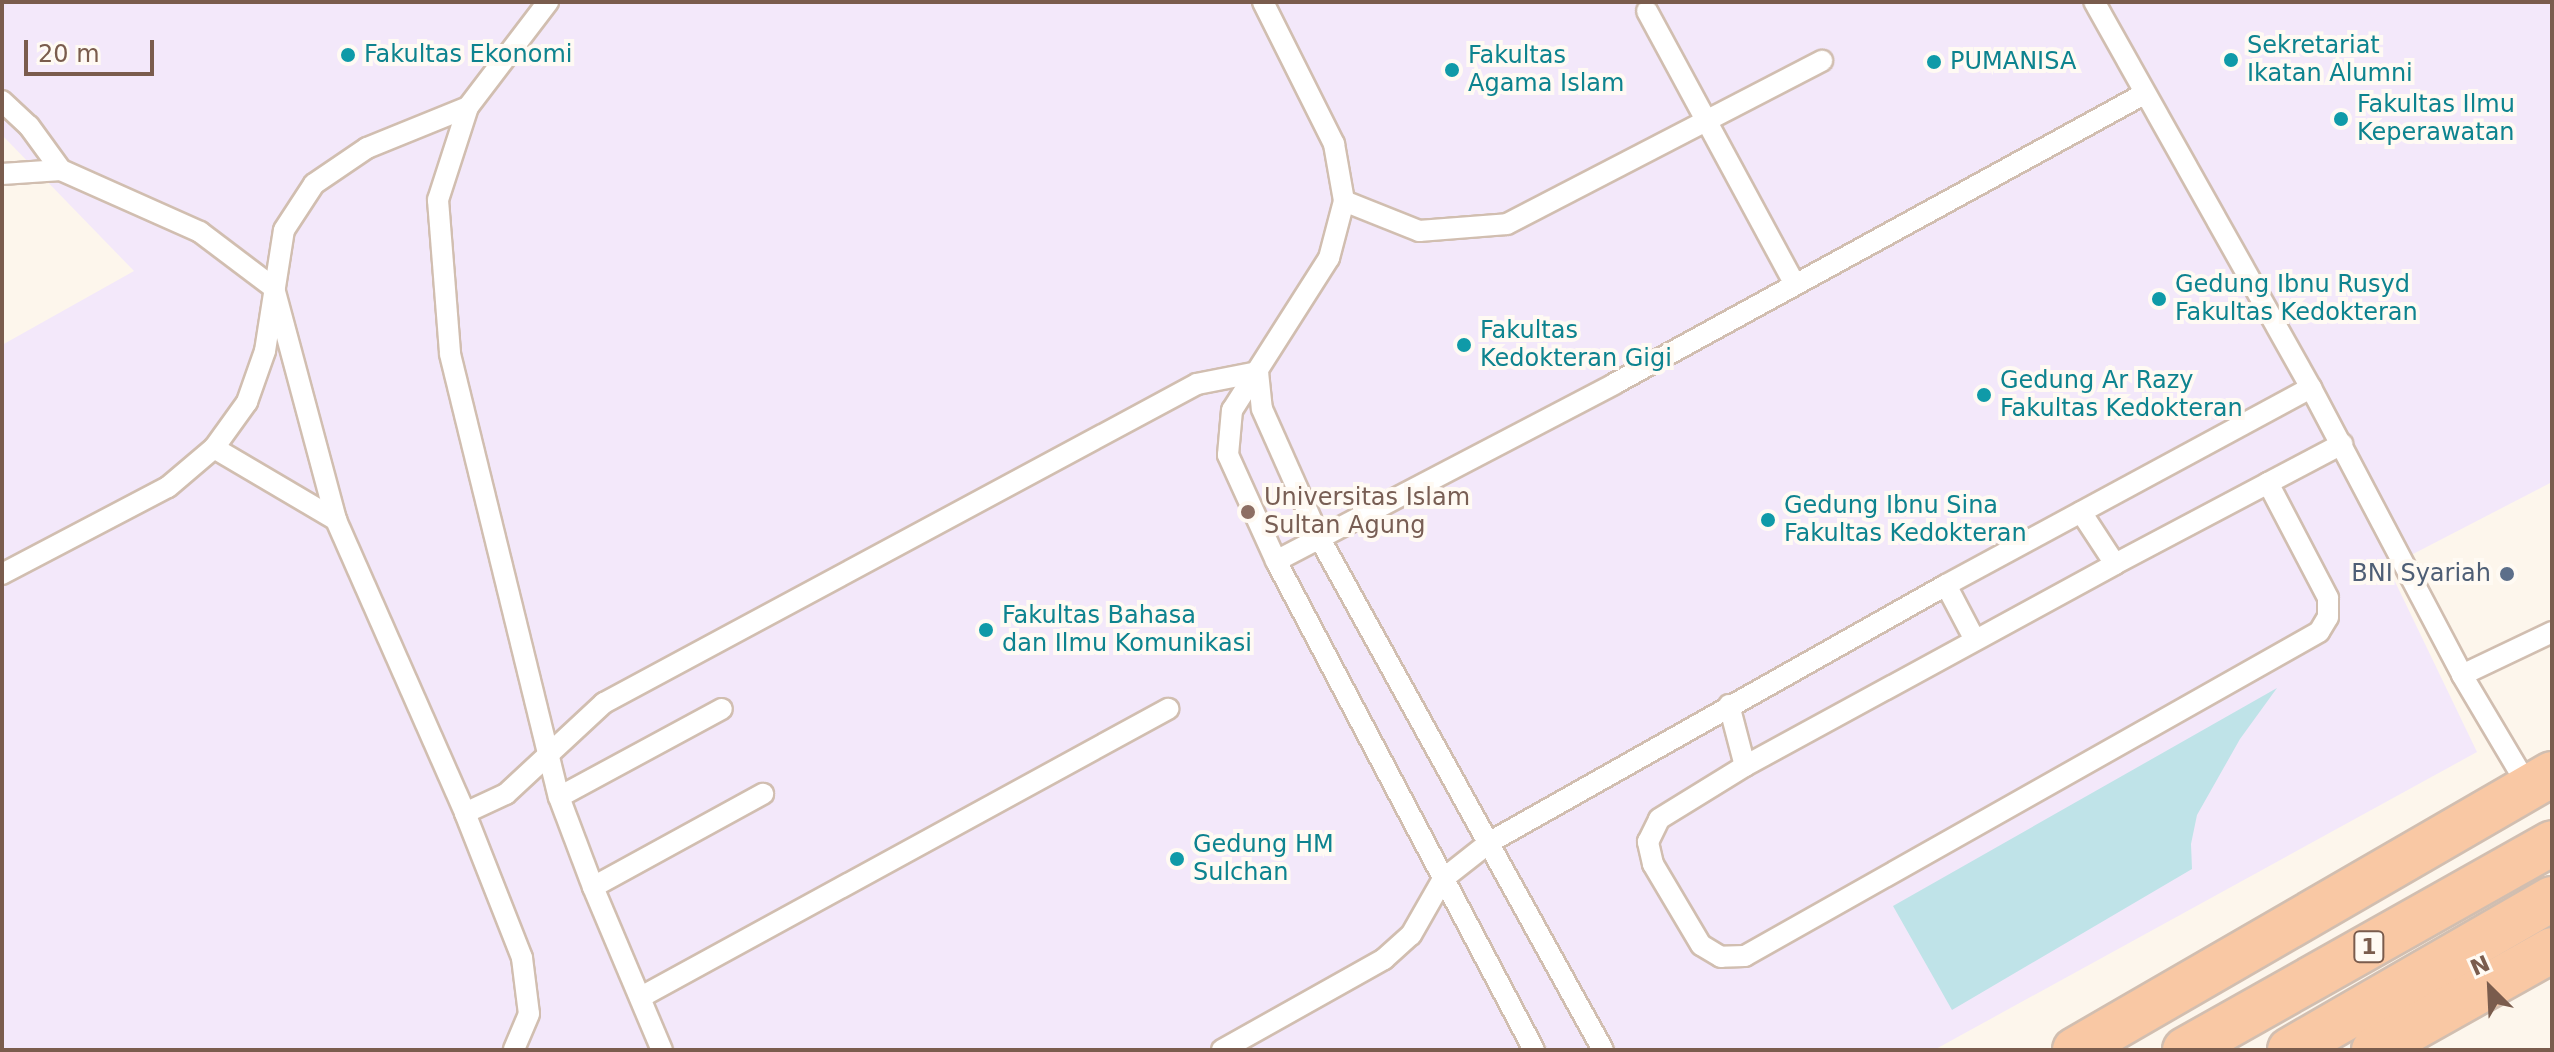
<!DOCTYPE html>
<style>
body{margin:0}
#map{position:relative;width:2554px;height:1052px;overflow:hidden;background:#fdf6ec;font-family:"DejaVu Sans",sans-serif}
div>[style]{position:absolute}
.education>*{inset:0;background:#f3e8fa}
.water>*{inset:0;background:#bfe3e8}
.roads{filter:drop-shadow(2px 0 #d1beb0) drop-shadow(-2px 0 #d1beb0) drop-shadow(0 2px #d1beb0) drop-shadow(0 -2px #d1beb0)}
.service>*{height:20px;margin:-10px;padding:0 10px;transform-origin:10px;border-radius:10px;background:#fff}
.trunk>*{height:44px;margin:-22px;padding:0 22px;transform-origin:22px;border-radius:22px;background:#f9c8a4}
.dots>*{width:22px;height:22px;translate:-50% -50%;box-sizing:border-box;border:4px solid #fffaf3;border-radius:50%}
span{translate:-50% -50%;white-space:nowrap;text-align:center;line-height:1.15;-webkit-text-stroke:8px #fffaf3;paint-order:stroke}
.shield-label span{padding:2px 6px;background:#fffaf3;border:2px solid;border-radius:6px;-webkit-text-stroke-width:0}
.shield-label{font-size:22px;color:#7a5c4d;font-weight:700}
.culture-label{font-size:24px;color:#0d838f}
.left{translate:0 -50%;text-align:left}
.education-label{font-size:24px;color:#785e54}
.service-label{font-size:24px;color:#4e5e75}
.right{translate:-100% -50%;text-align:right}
.frame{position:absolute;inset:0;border:4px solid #7a5c4d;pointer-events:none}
.north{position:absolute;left:2450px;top:948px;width:80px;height:80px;-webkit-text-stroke:6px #fffaf3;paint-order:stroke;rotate:336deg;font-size:22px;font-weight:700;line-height:32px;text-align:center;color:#7a5c4d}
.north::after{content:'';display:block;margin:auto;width:28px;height:36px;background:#7a5c4d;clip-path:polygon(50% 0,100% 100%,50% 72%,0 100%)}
.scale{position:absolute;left:24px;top:40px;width:130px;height:36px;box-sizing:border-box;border:4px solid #7a5c4d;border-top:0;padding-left:10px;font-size:24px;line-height:28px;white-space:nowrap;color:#7a5c4d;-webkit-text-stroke:6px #fffaf3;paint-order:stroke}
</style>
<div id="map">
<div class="education">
<i style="clip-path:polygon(2px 2px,2552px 2px,2552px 482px,2388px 567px,2477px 752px,1934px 1050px,2px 1050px,2px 345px,134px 271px,2px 135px)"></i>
</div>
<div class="water">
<i style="clip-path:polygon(2277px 688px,2240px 739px,2197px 815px,2191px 844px,2192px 869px,1952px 1010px,1893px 906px)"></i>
</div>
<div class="roads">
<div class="service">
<i style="left:548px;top:2px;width:132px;rotate:127.3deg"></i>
<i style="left:468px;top:107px;width:98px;rotate:107.9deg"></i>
<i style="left:438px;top:200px;width:154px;rotate:85.5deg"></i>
<i style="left:450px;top:354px;width:456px;rotate:76.2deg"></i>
<i style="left:559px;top:797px;width:96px;rotate:69.3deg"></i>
<i style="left:593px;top:887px;width:177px;rotate:67.1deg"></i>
<i style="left:1263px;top:2px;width:159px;rotate:63.4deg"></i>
<i style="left:1334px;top:144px;width:58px;rotate:80deg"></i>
<i style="left:1344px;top:201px;width:59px;rotate:104.7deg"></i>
<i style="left:1329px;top:258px;width:180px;rotate:122.5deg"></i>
<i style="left:1232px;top:410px;width:45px;rotate:95.1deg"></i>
<i style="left:1228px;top:455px;width:116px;rotate:65.6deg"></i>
<i style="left:1276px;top:561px;width:553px;rotate:62.18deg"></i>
<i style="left:1647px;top:11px;width:311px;rotate:61.6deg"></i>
<i style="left:2px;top:101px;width:37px;rotate:43deg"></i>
<i style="left:29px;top:126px;width:54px;rotate:54deg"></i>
<i style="left:61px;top:170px;width:152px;rotate:24deg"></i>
<i style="left:200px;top:232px;width:93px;rotate:37.1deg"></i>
<i style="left:274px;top:288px;width:240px;rotate:75deg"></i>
<i style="left:336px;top:520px;width:320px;rotate:66.2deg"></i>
<i style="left:465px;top:813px;width:156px;rotate:68.5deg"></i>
<i style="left:522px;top:958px;width:56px;rotate:82.9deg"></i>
<i style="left:529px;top:1014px;width:39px;rotate:113deg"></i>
<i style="left:2px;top:174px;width:59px;rotate:-3.9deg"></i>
<i style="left:1344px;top:201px;width:81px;rotate:21.8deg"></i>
<i style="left:1419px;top:231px;width:88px;rotate:-4.5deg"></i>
<i style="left:1507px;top:224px;width:355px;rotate:-27.4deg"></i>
<i style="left:1258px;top:372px;width:37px;rotate:84deg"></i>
<i style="left:1262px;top:409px;width:142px;rotate:66deg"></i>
<i style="left:1320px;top:539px;width:584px;rotate:61.02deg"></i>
<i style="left:2311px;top:388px;width:324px;rotate:62.2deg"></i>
<i style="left:2462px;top:675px;width:131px;rotate:59.3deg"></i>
<i style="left:214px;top:448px;width:142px;rotate:30.5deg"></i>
<i style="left:2268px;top:483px;width:130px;rotate:62.4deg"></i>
<i style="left:2328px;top:598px;width:19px;rotate:90deg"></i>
<i style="left:2328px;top:617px;width:17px;rotate:121deg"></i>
<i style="left:2319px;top:632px;width:659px;rotate:150.56deg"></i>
<i style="left:1745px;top:956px;width:24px;rotate:178deg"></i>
<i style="left:1721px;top:957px;width:23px;rotate:-149deg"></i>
<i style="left:1701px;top:945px;width:94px;rotate:-120.7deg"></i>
<i style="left:1653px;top:864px;width:23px;rotate:-103deg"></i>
<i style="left:1648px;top:842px;width:25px;rotate:-64deg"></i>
<i style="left:1659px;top:819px;width:101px;rotate:-31.6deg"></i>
<i style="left:1745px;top:766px;width:422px;rotate:-28.6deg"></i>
<i style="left:2115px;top:564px;width:173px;rotate:-27.9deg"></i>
<i style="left:2268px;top:483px;width:84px;rotate:-27.8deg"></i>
<i style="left:2081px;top:512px;width:62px;rotate:56.8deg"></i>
<i style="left:1276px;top:561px;width:382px;rotate:-27.6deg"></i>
<i style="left:1614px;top:384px;width:604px;rotate:-28.69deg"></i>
<i style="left:2px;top:574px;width:187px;rotate:-27.7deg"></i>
<i style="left:168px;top:487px;width:60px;rotate:-40.3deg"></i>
<i style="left:214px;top:448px;width:57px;rotate:-54.3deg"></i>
<i style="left:247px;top:402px;width:54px;rotate:-70.6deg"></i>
<i style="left:265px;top:351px;width:122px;rotate:-81.1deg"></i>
<i style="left:284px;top:230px;width:55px;rotate:-56.9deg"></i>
<i style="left:314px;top:184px;width:64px;rotate:-34.2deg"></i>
<i style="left:367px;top:148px;width:109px;rotate:-22.1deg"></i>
<i style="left:1946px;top:585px;width:62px;rotate:62.2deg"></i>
<i style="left:2462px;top:675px;width:100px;rotate:-25.5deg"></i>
<i style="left:1729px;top:705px;width:63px;rotate:75.3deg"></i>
<i style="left:559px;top:797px;width:185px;rotate:-28.4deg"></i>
<i style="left:465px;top:813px;width:45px;rotate:-24.9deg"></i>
<i style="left:506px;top:794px;width:134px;rotate:-42.9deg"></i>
<i style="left:604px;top:703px;width:673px;rotate:-28.28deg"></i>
<i style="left:1197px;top:384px;width:62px;rotate:-11.1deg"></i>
<i style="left:593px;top:887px;width:194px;rotate:-28.7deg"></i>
<i style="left:641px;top:997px;width:601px;rotate:-28.66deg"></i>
<i style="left:1222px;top:1050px;width:186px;rotate:-29.3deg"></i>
<i style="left:1384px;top:959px;width:36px;rotate:-42deg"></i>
<i style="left:1411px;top:935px;width:64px;rotate:-60.3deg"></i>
<i style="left:1443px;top:879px;width:60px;rotate:-38.2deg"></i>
<i style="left:1490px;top:842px;width:523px;rotate:-29.41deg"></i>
<i style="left:1946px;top:585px;width:415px;rotate:-28.4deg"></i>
<i style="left:2311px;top:388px;width:443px;rotate:-119.3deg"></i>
</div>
<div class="trunk">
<i style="left:2075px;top:1050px;width:551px;rotate:-30.05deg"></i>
<i style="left:2185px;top:1050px;width:421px;rotate:-29.4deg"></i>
<i style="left:2290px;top:1050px;width:302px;rotate:-30deg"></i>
<i style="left:2374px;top:1050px;width:204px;rotate:-29.3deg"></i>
</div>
</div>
<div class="dots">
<i style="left:348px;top:55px;background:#0f9aa8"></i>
<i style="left:2231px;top:60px;background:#0f9aa8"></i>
<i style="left:1934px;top:62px;background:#0f9aa8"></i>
<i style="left:1452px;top:70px;background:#0f9aa8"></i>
<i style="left:2341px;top:119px;background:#0f9aa8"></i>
<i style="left:2159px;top:299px;background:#0f9aa8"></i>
<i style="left:1464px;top:345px;background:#0f9aa8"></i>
<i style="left:1984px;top:395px;background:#0f9aa8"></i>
<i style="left:1248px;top:512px;background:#8d6e63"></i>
<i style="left:1768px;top:520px;background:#0f9aa8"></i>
<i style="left:2507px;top:574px;background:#5c6f8a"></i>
<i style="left:986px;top:630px;background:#0f9aa8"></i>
<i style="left:1177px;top:859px;background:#0f9aa8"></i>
</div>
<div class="shield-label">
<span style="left:2369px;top:947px">1</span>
</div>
<div class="culture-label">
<span class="left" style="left:2247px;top:60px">Sekretariat<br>Ikatan Alumni</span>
<span class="left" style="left:364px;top:55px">Fakultas Ekonomi</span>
<span class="left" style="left:1468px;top:70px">Fakultas<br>Agama Islam</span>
<span class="left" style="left:1950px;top:62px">PUMANISA</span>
<span class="left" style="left:2357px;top:119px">Fakultas Ilmu<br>Keperawatan</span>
<span class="left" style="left:2175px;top:299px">Gedung Ibnu Rusyd<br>Fakultas Kedokteran</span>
<span class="left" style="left:1480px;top:345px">Fakultas<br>Kedokteran Gigi</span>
<span class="left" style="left:2000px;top:395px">Gedung Ar Razy<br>Fakultas Kedokteran</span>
<span class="left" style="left:1784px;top:520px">Gedung Ibnu Sina<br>Fakultas Kedokteran</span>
<span class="left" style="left:1002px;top:630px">Fakultas Bahasa<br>dan Ilmu Komunikasi</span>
<span class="left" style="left:1193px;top:859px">Gedung HM<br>Sulchan</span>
</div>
<div class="education-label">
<span class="left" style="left:1264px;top:512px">Universitas Islam<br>Sultan Agung</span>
</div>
<div class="service-label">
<span class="right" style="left:2491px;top:574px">BNI Syariah</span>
</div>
<div class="frame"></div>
<div class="north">N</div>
<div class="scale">20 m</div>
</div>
